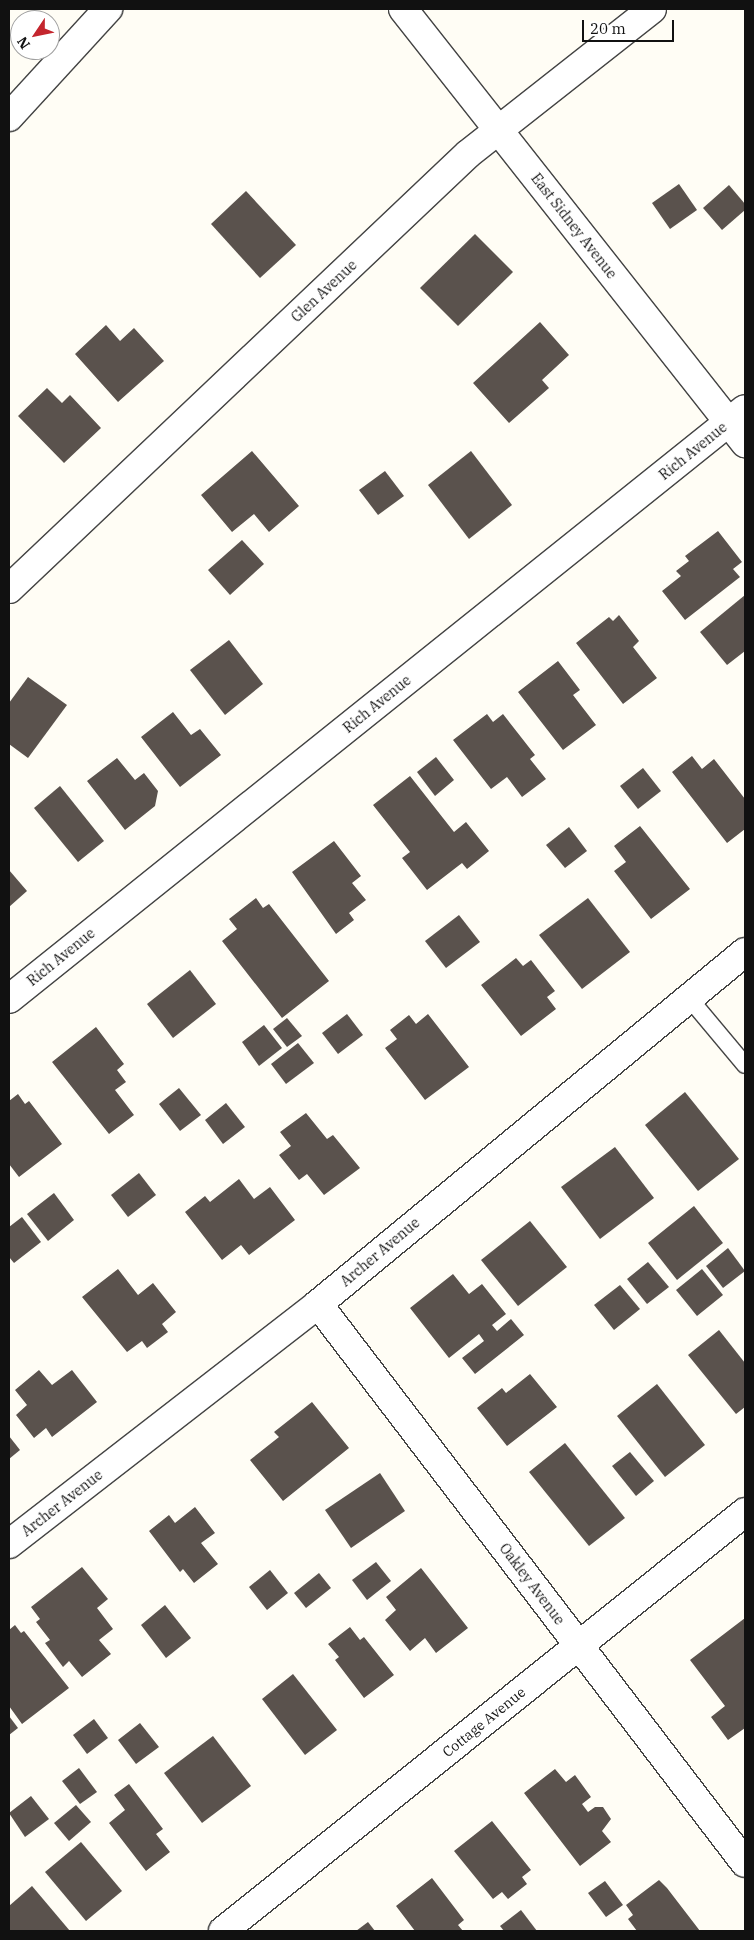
<!DOCTYPE html>
<style>
body{margin:0}
#map{position:relative;width:754px;height:1940px;overflow:hidden;background:#fffdf5;font-family:"IBM Plex Serif",serif}
div>[style]{position:absolute}
.building>*{inset:0;background:#5a524d}
.roads{filter:drop-shadow(1px 0 #444) drop-shadow(-1px 0 #444) drop-shadow(0 1px #444) drop-shadow(0 -1px #444)}
.service>*{height:16px;margin:-8px;padding:0 8px;transform-origin:8px;border-radius:8px;background:#fff}
.minor>*{height:28px;margin:-14px;padding:0 14px;transform-origin:14px;border-radius:14px;background:#fff}
.tertiary>*{height:28px;margin:-14px;padding:0 14px;transform-origin:14px;border-radius:14px;background:#fff}
span{translate:-50% -50%;white-space:nowrap;text-align:center;line-height:1.15;-webkit-text-stroke:5px #fff;paint-order:stroke}
.street-label{font-size:14px;color:#111}
.frame{position:absolute;inset:0;border:10px solid #111;pointer-events:none}
.north{position:absolute;left:10px;top:10px;width:50px;height:50px;box-sizing:border-box;background:#fff;border:1px solid #a0a0a0;border-radius:50%;rotate:236deg;font-size:14px;font-weight:700;line-height:20px;text-align:center;color:#111}
.north::after{content:'';display:block;margin:auto;width:18px;height:22px;background:#c4262e;clip-path:polygon(50% 0,100% 100%,50% 72%,0 100%)}
.scale{position:absolute;left:582px;top:20px;width:92px;height:22px;box-sizing:border-box;border:2px solid #111;border-top:0;padding-left:6px;font-size:15px;line-height:18px;white-space:nowrap;color:#111;-webkit-text-stroke:4px #fff;paint-order:stroke}
</style>
<div id="map">
<div class="building">
<i style="clip-path:polygon(679px 184px,697px 210px,670px 229px,652px 203px)"></i>
<i style="clip-path:polygon(729px 185px,745px 204px,745px 210px,722px 230px,703px 208px)"></i>
<i style="clip-path:polygon(246px 191px,296px 245px,260px 278px,211px 224px)"></i>
<i style="clip-path:polygon(475px 234px,513px 272px,458px 326px,420px 288px)"></i>
<i style="clip-path:polygon(540px 322px,569px 355px,542px 380px,549px 388px,509px 423px,473px 383px)"></i>
<i style="clip-path:polygon(106px 325px,120px 341px,134px 328px,164px 361px,118px 402px,75px 354px)"></i>
<i style="clip-path:polygon(47px 388px,62px 403px,70px 395px,101px 428px,64px 463px,18px 416px)"></i>
<i style="clip-path:polygon(252px 451px,299px 506px,269px 532px,254px 514px,232px 532px,201px 495px)"></i>
<i style="clip-path:polygon(471px 451px,512px 505px,469px 539px,428px 485px)"></i>
<i style="clip-path:polygon(385px 471px,404px 496px,378px 515px,359px 490px)"></i>
<i style="clip-path:polygon(718px 531px,742px 562px,733px 569px,740px 577px,685px 620px,662px 591px,681px 576px,676px 571px,689px 561px,685px 556px)"></i>
<i style="clip-path:polygon(242px 540px,264px 564px,230px 595px,208px 570px)"></i>
<i style="clip-path:polygon(745px 595px,745px 651px,727px 665px,700px 632px)"></i>
<i style="clip-path:polygon(619px 615px,639px 641px,633px 647px,657px 678px,623px 704px,576px 643px,609px 617px,613px 621px)"></i>
<i style="clip-path:polygon(229px 640px,263px 684px,225px 715px,190px 670px)"></i>
<i style="clip-path:polygon(558px 661px,580px 690px,573px 695px,596px 725px,563px 750px,518px 692px)"></i>
<i style="clip-path:polygon(28px 677px,67px 705px,28px 758px,9px 744px,9px 703px)"></i>
<i style="clip-path:polygon(173px 712px,191px 735px,200px 729px,221px 755px,180px 787px,141px 737px)"></i>
<i style="clip-path:polygon(487px 714px,493px 722px,503px 714px,535px 755px,530px 759px,546px 779px,522px 797px,507px 777px,491px 789px,453px 740px)"></i>
<i style="clip-path:polygon(692px 756px,702px 769px,714px 759px,745px 799px,745px 829px,727px 843px,672px 772px)"></i>
<i style="clip-path:polygon(436px 757px,454px 780px,435px 796px,417px 772px)"></i>
<i style="clip-path:polygon(117px 758px,135px 780px,144px 773px,158px 791px,155px 806px,125px 830px,87px 781px)"></i>
<i style="clip-path:polygon(643px 768px,661px 791px,638px 809px,620px 786px)"></i>
<i style="clip-path:polygon(410px 776px,454px 832px,466px 822px,489px 851px,467px 869px,462px 863px,427px 890px,402px 858px,410px 852px,373px 805px)"></i>
<i style="clip-path:polygon(60px 786px,104px 841px,78px 862px,34px 808px)"></i>
<i style="clip-path:polygon(640px 826px,690px 889px,651px 919px,614px 871px,626px 862px,614px 846px)"></i>
<i style="clip-path:polygon(569px 827px,587px 851px,565px 868px,546px 845px)"></i>
<i style="clip-path:polygon(334px 841px,361px 876px,352px 883px,366px 900px,349px 913px,354px 920px,336px 934px,292px 872px)"></i>
<i style="clip-path:polygon(9px 870px,27px 891px,9px 907px)"></i>
<i style="clip-path:polygon(256px 898px,263px 908px,269px 904px,329px 981px,282px 1018px,222px 941px,237px 929px,229px 919px)"></i>
<i style="clip-path:polygon(588px 898px,630px 952px,582px 989px,539px 935px)"></i>
<i style="clip-path:polygon(459px 915px,480px 942px,446px 968px,425px 941px)"></i>
<i style="clip-path:polygon(516px 958px,523px 966px,531px 960px,555px 991px,547px 997px,556px 1009px,521px 1036px,481px 985px)"></i>
<i style="clip-path:polygon(190px 970px,216px 1004px,173px 1038px,147px 1004px)"></i>
<i style="clip-path:polygon(347px 1014px,363px 1035px,338px 1054px,322px 1033px)"></i>
<i style="clip-path:polygon(428px 1014px,469px 1067px,425px 1100px,385px 1048px,397px 1039px,390px 1030px,409px 1015px,416px 1024px)"></i>
<i style="clip-path:polygon(287px 1018px,302px 1036px,287px 1047px,273px 1029px)"></i>
<i style="clip-path:polygon(264px 1025px,282px 1048px,259px 1066px,242px 1042px)"></i>
<i style="clip-path:polygon(96px 1027px,124px 1064px,117px 1070px,126px 1082px,115px 1090px,134px 1115px,109px 1134px,52px 1062px)"></i>
<i style="clip-path:polygon(298px 1043px,314px 1063px,286px 1084px,271px 1064px)"></i>
<i style="clip-path:polygon(179px 1088px,201px 1115px,180px 1131px,159px 1104px)"></i>
<i style="clip-path:polygon(685px 1092px,739px 1159px,698px 1191px,645px 1125px)"></i>
<i style="clip-path:polygon(18px 1094px,25px 1104px,29px 1101px,62px 1144px,19px 1177px,9px 1164px,9px 1101px)"></i>
<i style="clip-path:polygon(226px 1103px,245px 1127px,223px 1144px,205px 1120px)"></i>
<i style="clip-path:polygon(306px 1113px,327px 1139px,333px 1135px,360px 1168px,324px 1195px,307px 1174px,299px 1180px,279px 1155px,291px 1146px,280px 1132px)"></i>
<i style="clip-path:polygon(615px 1147px,654px 1198px,600px 1239px,561px 1187px)"></i>
<i style="clip-path:polygon(139px 1173px,156px 1195px,128px 1217px,111px 1195px)"></i>
<i style="clip-path:polygon(239px 1179px,254px 1199px,270px 1187px,295px 1220px,249px 1255px,241px 1245px,222px 1260px,185px 1212px,205px 1196px,210px 1202px)"></i>
<i style="clip-path:polygon(54px 1193px,74px 1220px,48px 1241px,27px 1214px)"></i>
<i style="clip-path:polygon(694px 1206px,723px 1243px,677px 1280px,648px 1243px)"></i>
<i style="clip-path:polygon(22px 1217px,41px 1242px,14px 1263px,9px 1257px,9px 1227px)"></i>
<i style="clip-path:polygon(530px 1221px,567px 1267px,518px 1306px,481px 1260px)"></i>
<i style="clip-path:polygon(728px 1248px,745px 1271px,723px 1288px,706px 1266px)"></i>
<i style="clip-path:polygon(648px 1262px,669px 1287px,647px 1304px,627px 1279px)"></i>
<i style="clip-path:polygon(118px 1269px,138px 1295px,153px 1283px,176px 1312px,162px 1324px,168px 1332px,147px 1348px,142px 1341px,127px 1352px,82px 1297px)"></i>
<i style="clip-path:polygon(702px 1269px,723px 1295px,697px 1316px,676px 1290px)"></i>
<i style="clip-path:polygon(453px 1274px,469px 1294px,482px 1284px,506px 1314px,492px 1325px,497px 1331px,511px 1319px,524px 1335px,475px 1374px,462px 1358px,484px 1341px,479px 1334px,449px 1358px,410px 1308px)"></i>
<i style="clip-path:polygon(620px 1285px,640px 1309px,614px 1330px,594px 1305px)"></i>
<i style="clip-path:polygon(719px 1330px,745px 1363px,745px 1407px,736px 1414px,688px 1355px)"></i>
<i style="clip-path:polygon(39px 1370px,52px 1385px,72px 1370px,97px 1402px,52px 1437px,46px 1428px,34px 1438px,16px 1415px,27px 1405px,15px 1390px)"></i>
<i style="clip-path:polygon(530px 1374px,557px 1407px,507px 1446px,477px 1408px,502px 1388px,506px 1393px)"></i>
<i style="clip-path:polygon(657px 1384px,705px 1445px,665px 1477px,617px 1416px)"></i>
<i style="clip-path:polygon(312px 1402px,349px 1448px,283px 1501px,250px 1460px,279px 1437px,274px 1432px)"></i>
<i style="clip-path:polygon(9px 1436px,20px 1450px,9px 1459px)"></i>
<i style="clip-path:polygon(565px 1443px,625px 1518px,589px 1546px,529px 1472px)"></i>
<i style="clip-path:polygon(630px 1452px,654px 1481px,636px 1496px,612px 1466px)"></i>
<i style="clip-path:polygon(380px 1473px,405px 1511px,351px 1548px,325px 1510px)"></i>
<i style="clip-path:polygon(195px 1507px,215px 1533px,201px 1543px,218px 1564px,194px 1583px,183px 1569px,180px 1572px,149px 1531px,169px 1515px,175px 1523px)"></i>
<i style="clip-path:polygon(376px 1562px,391px 1581px,367px 1600px,352px 1580px)"></i>
<i style="clip-path:polygon(82px 1567px,108px 1599px,97px 1608px,113px 1629px,99px 1640px,111px 1654px,82px 1677px,69px 1661px,63px 1667px,45px 1643px,50px 1640px,36px 1622px,40px 1619px,31px 1607px)"></i>
<i style="clip-path:polygon(421px 1568px,468px 1628px,436px 1653px,425px 1638px,410px 1651px,385px 1620px,396px 1610px,386px 1597px)"></i>
<i style="clip-path:polygon(270px 1570px,288px 1593px,267px 1610px,249px 1587px)"></i>
<i style="clip-path:polygon(319px 1573px,331px 1588px,306px 1608px,294px 1593px)"></i>
<i style="clip-path:polygon(165px 1605px,191px 1638px,166px 1658px,141px 1625px)"></i>
<i style="clip-path:polygon(745px 1618px,745px 1728px,728px 1740px,711px 1717px,725px 1706px,690px 1660px)"></i>
<i style="clip-path:polygon(15px 1625px,21px 1633px,24px 1631px,69px 1688px,22px 1724px,9px 1706px,9px 1630px)"></i>
<i style="clip-path:polygon(350px 1627px,360px 1640px,364px 1637px,394px 1675px,364px 1698px,335px 1660px,339px 1657px,328px 1644px)"></i>
<i style="clip-path:polygon(293px 1674px,337px 1730px,305px 1755px,262px 1699px)"></i>
<i style="clip-path:polygon(9px 1716px,18px 1728px,9px 1735px)"></i>
<i style="clip-path:polygon(94px 1719px,108px 1738px,87px 1754px,73px 1735px)"></i>
<i style="clip-path:polygon(140px 1723px,159px 1747px,136px 1764px,118px 1740px)"></i>
<i style="clip-path:polygon(213px 1736px,251px 1786px,202px 1823px,164px 1773px)"></i>
<i style="clip-path:polygon(79px 1768px,97px 1792px,80px 1804px,62px 1781px)"></i>
<i style="clip-path:polygon(555px 1769px,566px 1782px,575px 1775px,591px 1797px,582px 1804px,588px 1812px,595px 1807px,603px 1807px,611px 1819px,602px 1831px,611px 1842px,580px 1866px,524px 1793px)"></i>
<i style="clip-path:polygon(129px 1784px,163px 1829px,156px 1834px,170px 1852px,146px 1871px,109px 1823px,125px 1810px,114px 1795px)"></i>
<i style="clip-path:polygon(31px 1796px,49px 1819px,25px 1837px,9px 1813px)"></i>
<i style="clip-path:polygon(76px 1805px,91px 1822px,69px 1841px,54px 1823px)"></i>
<i style="clip-path:polygon(492px 1821px,531px 1870px,522px 1877px,527px 1884px,508px 1899px,502px 1892px,493px 1899px,454px 1851px)"></i>
<i style="clip-path:polygon(81px 1842px,122px 1891px,86px 1921px,45px 1872px)"></i>
<i style="clip-path:polygon(432px 1878px,464px 1920px,458px 1925px,463px 1931px,415px 1931px,396px 1906px)"></i>
<i style="clip-path:polygon(659px 1880px,667px 1888px,700px 1931px,637px 1931px,628px 1919px,633px 1915px,626px 1905px)"></i>
<i style="clip-path:polygon(605px 1881px,623px 1905px,606px 1917px,588px 1893px)"></i>
<i style="clip-path:polygon(32px 1886px,70px 1931px,9px 1931px,9px 1906px)"></i>
<i style="clip-path:polygon(521px 1910px,537px 1931px,504px 1931px,500px 1926px)"></i>
<i style="clip-path:polygon(368px 1922px,375px 1931px,356px 1931px)"></i>
</div>
<div class="roads">
<div class="service">
<i style="left:689px;top:998px;width:87px;rotate:50.1deg"></i>
</div>
<div class="minor">
<i style="left:9px;top:117px;width:147px;rotate:-47.5deg"></i>
<i style="left:9px;top:589px;width:632px;rotate:-43.46deg"></i>
<i style="left:468px;top:154px;width:234px;rotate:-38.2deg"></i>
<i style="left:9px;top:999px;width:943px;rotate:-38.72deg"></i>
<i style="left:318px;top:1304px;width:703px;rotate:52.63deg"></i>
<i style="left:9px;top:1544px;width:391px;rotate:-37.8deg"></i>
<i style="left:318px;top:1304px;width:553px;rotate:-39.5deg"></i>
<i style="left:223px;top:1931px;width:669px;rotate:-38.75deg"></i>
</div>
<div class="tertiary">
<i style="left:403px;top:9px;width:553px;rotate:51.76deg"></i>
</div>
</div>
<div class="street-label">
<span style="left:574px;top:226px;rotate:52deg">East Sidney Avenue</span>
<span style="left:324px;top:291px;rotate:-43deg">Glen Avenue</span>
<span style="left:693px;top:451px;rotate:-39deg">Rich Avenue</span>
<span style="left:377px;top:704px;rotate:-39deg">Rich Avenue</span>
<span style="left:61px;top:957px;rotate:-39deg">Rich Avenue</span>
<span style="left:380px;top:1252px;rotate:-40deg">Archer Avenue</span>
<span style="left:62px;top:1503px;rotate:-38deg">Archer Avenue</span>
<span style="left:532px;top:1584px;rotate:53deg">Oakley Avenue</span>
<span style="left:484px;top:1722px;rotate:-39deg">Cottage Avenue</span>
</div>
<div class="frame"></div>
<div class="north">N</div>
<div class="scale">20 m</div>
</div>
